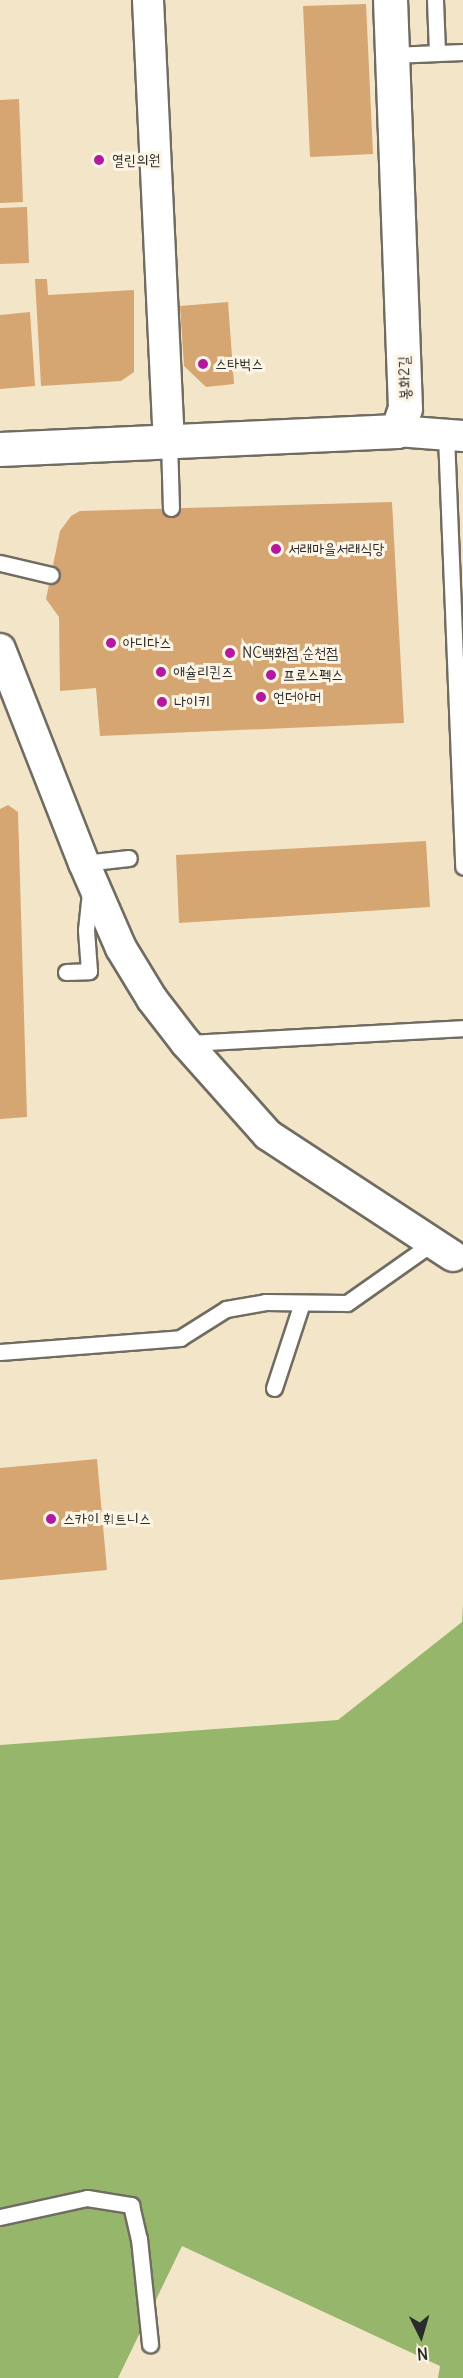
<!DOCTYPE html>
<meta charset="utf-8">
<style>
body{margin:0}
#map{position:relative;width:463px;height:2378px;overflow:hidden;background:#f3e5c8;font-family:Delius,"Poor Story",sans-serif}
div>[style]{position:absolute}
.forest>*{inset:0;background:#96b76b}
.building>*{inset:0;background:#d6a672}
.roads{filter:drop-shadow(2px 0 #716c62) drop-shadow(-2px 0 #716c62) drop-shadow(0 2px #716c62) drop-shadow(0 -2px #716c62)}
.service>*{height:15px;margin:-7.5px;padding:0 7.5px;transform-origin:7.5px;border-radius:7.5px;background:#fff}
.minor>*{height:30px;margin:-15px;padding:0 15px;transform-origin:15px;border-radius:15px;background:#fff}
.tertiary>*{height:33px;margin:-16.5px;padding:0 16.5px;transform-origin:16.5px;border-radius:16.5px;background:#fff}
.dots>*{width:16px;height:16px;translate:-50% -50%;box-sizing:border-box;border:3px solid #fcf5e5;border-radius:50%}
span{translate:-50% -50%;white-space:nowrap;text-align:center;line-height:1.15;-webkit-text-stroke:6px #fcf5e5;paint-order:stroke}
.poi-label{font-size:15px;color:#2b2b2b}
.left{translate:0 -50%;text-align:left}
.street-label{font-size:15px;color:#2b2b2b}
.north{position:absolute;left:391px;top:2306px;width:60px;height:60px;-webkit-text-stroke:4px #fcf5e5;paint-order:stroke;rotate:175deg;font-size:16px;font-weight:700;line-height:24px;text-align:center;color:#2b2b2b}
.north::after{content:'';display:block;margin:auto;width:21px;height:27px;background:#2b2b2b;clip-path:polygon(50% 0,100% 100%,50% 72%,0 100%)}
</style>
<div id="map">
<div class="forest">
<i style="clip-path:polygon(463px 1605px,463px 2378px,438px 2378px,440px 2366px,182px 2246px,118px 2378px,0 2378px,0 1745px,338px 1720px,462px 1622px)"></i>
</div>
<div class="building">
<i style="clip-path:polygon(366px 4px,373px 154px,310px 157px,303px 6px)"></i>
<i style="clip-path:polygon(19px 99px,23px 202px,0 203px,0 100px)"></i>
<i style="clip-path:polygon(27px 207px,29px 263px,0 264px,0 208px)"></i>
<i style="clip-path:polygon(35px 279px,47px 279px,48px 295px,134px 290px,134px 372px,121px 381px,41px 386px)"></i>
<i style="clip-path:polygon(228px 302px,234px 384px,206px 387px,184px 366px,180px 306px)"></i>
<i style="clip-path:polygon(30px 312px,35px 386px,0 389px,0 315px)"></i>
<i style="clip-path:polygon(392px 502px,404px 723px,100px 736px,96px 688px,60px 691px,59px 617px,46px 599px,60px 531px,71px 516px,80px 511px)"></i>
<i style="clip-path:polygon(8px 805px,18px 812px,27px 1117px,0 1119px,0 809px)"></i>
<i style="clip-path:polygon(426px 841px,430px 907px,179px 923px,176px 855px)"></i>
<i style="clip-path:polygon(97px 1459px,107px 1570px,0 1580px,0 1468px)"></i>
</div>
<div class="roads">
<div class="service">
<i style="left:435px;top:0;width:53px;rotate:87.8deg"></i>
<i style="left:392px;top:55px;width:71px;rotate:-2.4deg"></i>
<i style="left:446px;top:436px;width:431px;rotate:87.7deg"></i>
<i style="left:169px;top:441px;width:67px;rotate:88.3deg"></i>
<i style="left:0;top:563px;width:52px;rotate:13.2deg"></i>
<i style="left:84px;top:863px;width:45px;rotate:-6.3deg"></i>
<i style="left:66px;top:972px;width:23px;rotate:-2deg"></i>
<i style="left:89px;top:971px;width:41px;rotate:-94.2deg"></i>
<i style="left:86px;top:930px;width:38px;rotate:-84deg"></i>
<i style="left:187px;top:1043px;width:276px;rotate:-3.1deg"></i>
<i style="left:0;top:1352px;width:181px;rotate:-4.4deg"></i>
<i style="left:180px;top:1338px;width:54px;rotate:-32.2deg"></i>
<i style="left:226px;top:1309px;width:40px;rotate:-10deg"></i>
<i style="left:265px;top:1302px;width:82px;rotate:0.7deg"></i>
<i style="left:347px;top:1303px;width:103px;rotate:-35.1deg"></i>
<i style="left:274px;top:1388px;width:89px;rotate:-71.8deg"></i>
<i style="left:0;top:2217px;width:89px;rotate:-12.3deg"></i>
<i style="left:87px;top:2198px;width:45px;rotate:9deg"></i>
<i style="left:131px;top:2205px;width:35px;rotate:77deg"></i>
<i style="left:139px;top:2239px;width:106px;rotate:84deg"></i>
</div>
<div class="minor">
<i style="left:148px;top:0;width:441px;rotate:87.3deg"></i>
<i style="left:397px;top:431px;width:66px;rotate:4.3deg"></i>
<i style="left:0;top:649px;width:230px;rotate:68.6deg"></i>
<i style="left:84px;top:863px;width:93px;rotate:66.5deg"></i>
<i style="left:121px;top:948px;width:60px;rotate:58.7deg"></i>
<i style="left:152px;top:999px;width:56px;rotate:52.3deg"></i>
<i style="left:186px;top:1043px;width:123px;rotate:48.3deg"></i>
<i style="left:268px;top:1135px;width:221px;rotate:33.2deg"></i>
</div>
<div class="tertiary">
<i style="left:0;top:449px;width:397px;rotate:-2.6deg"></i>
<i style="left:397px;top:431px;width:24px;rotate:-71deg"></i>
<i style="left:405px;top:408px;width:408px;rotate:-92.1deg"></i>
</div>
</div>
<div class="dots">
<i style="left:99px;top:160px;background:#b5179e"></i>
<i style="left:203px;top:364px;background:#b5179e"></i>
<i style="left:276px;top:549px;background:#b5179e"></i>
<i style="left:111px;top:643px;background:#b5179e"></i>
<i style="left:230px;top:653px;background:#b5179e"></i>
<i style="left:161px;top:672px;background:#b5179e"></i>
<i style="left:271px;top:675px;background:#b5179e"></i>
<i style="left:261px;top:697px;background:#b5179e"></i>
<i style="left:162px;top:702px;background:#b5179e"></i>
<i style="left:51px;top:1519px;background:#b5179e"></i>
</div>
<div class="poi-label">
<span class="left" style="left:112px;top:160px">열린의원</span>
<span class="left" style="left:215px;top:364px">스타벅스</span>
<span class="left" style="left:288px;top:549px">서래마을서래식당</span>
<span class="left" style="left:123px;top:643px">아디다스</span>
<span class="left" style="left:242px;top:653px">NC백화점 순천점</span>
<span class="left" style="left:173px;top:672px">애슐리퀸즈</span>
<span class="left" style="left:283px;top:675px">프로스펙스</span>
<span class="left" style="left:273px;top:697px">언더아머</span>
<span class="left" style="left:174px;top:702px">나이키</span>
<span class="left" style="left:63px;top:1519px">스카이 휘트니스</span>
</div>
<div class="street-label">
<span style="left:404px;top:378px;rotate:-92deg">봉화2길</span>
</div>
<div class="north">N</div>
</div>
